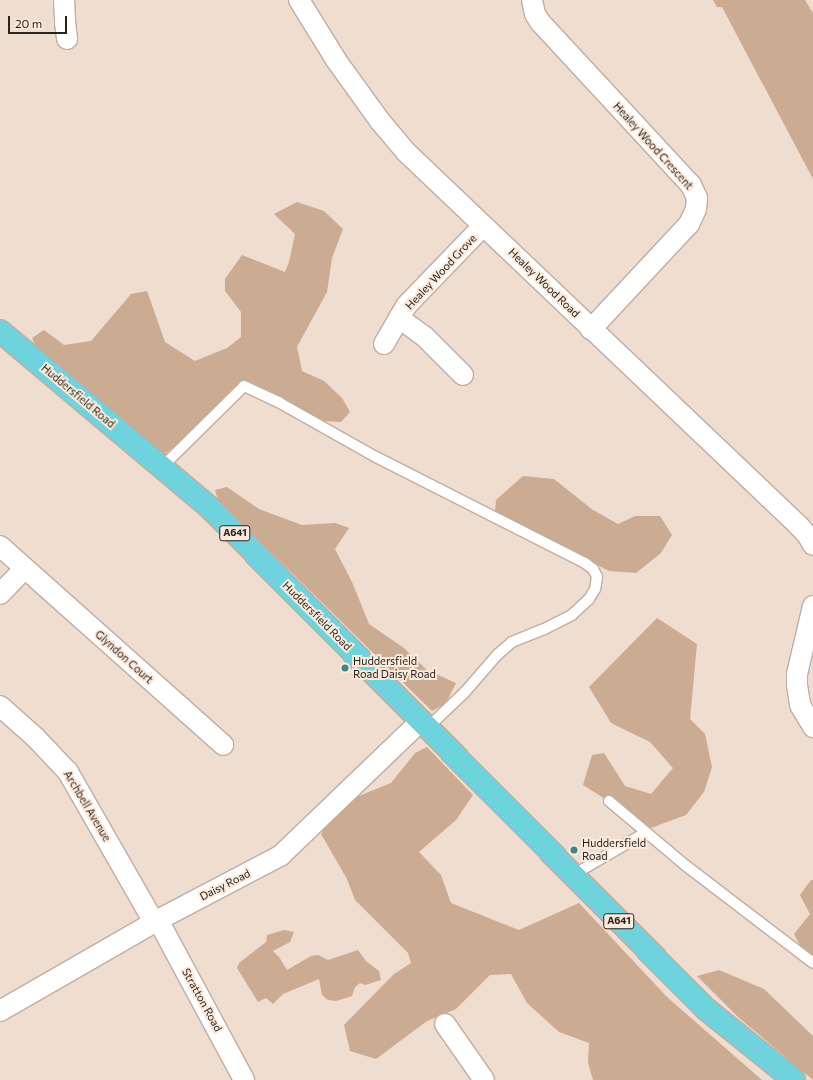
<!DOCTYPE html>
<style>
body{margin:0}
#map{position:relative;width:813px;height:1080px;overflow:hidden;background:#efddd0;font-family:Commissioner,sans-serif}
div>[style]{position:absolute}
.green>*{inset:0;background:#cbab91}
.roads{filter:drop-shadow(1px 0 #bfaea1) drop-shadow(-1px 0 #bfaea1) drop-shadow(0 1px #bfaea1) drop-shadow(0 -1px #bfaea1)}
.lane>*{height:10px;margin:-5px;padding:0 5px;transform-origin:5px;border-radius:5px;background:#fff}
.street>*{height:20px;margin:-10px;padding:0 10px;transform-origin:10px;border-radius:10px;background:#fff}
.primary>*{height:22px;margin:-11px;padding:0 11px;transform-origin:11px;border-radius:11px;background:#6ed3dd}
.dots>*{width:11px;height:11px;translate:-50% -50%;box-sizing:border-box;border:2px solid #fcebdd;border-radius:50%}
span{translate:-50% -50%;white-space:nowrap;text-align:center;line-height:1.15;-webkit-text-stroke:4px #fcebdd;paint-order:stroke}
.shield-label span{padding:1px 3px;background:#fcebdd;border:1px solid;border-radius:3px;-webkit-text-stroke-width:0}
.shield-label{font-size:10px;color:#29231e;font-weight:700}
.street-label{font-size:11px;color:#29231e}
.poi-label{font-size:11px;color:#29231e}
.left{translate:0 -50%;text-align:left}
.scale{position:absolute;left:8px;top:16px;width:59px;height:18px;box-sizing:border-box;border:2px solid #29231e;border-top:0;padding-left:5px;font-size:12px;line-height:14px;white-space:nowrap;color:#29231e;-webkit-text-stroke:3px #fcebdd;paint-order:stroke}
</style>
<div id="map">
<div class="green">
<i style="clip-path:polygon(713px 0,805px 0,813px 13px,813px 179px,722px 7px,717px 7px)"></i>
<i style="clip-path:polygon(297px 202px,324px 211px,343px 229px,332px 258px,327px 292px,297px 347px,302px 371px,324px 381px,342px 398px,350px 412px,341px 422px,322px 421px,245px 384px,232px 389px,186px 437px,164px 455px,36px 347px,32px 338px,44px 330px,64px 345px,91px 341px,131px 294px,147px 291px,165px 342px,195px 361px,227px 348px,241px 337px,241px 312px,225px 291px,225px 279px,242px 255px,285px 272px,289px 262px,295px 234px,274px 214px)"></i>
<i style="clip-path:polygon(523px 476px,554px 479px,593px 510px,618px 524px,635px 516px,660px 516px,672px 535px,661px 553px,636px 573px,609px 571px,495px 512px,496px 500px)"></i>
<i style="clip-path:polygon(227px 487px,259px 509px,302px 525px,335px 523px,349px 528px,335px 549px,352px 582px,369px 624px,404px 648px,427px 670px,456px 683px,446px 703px,432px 711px,218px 500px,215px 490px)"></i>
<i style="clip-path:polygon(657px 618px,697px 644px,690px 719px,705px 734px,712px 767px,704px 792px,686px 815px,651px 828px,583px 785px,592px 755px,604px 753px,625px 786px,651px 794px,673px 768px,650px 742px,611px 723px,589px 687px)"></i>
<i style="clip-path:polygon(427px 747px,473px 795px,456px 820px,419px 852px,441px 875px,451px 903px,519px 930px,579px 903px,667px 997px,762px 1080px,593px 1080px,588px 1063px,589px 1043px,559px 1032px,527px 1003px,511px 974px,490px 975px,456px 1009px,427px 1021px,376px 1059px,350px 1051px,344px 1025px,394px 974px,411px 963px,408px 953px,355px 900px,347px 879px,321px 834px,333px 815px,354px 798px,391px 783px,415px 753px)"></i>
<i style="clip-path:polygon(811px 880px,813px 880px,813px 957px,803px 951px,794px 934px,810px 914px,800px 895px)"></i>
<i style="clip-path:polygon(284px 930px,294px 932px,290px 942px,273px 951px,279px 957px,287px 970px,311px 956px,318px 955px,328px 960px,358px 950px,366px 961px,379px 971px,381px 980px,365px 985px,360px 983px,355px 987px,352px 996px,336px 1001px,328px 1000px,322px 995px,319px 979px,283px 994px,273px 1004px,266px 998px,258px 1002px,237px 968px,239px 963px,266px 942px,267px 935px)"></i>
<i style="clip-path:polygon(719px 970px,764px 989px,813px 1036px,813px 1080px,738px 1017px,697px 976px)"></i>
</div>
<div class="roads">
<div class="lane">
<i style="left:162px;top:467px;width:115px;rotate:-44.6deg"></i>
<i style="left:244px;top:386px;width:40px;rotate:25deg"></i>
<i style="left:280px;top:403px;width:110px;rotate:29.4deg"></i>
<i style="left:376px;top:457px;width:234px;rotate:26.9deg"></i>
<i style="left:585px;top:563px;width:10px;rotate:37deg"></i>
<i style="left:593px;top:569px;width:9px;rotate:63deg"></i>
<i style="left:597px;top:577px;width:12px;rotate:99deg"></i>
<i style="left:595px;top:589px;width:12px;rotate:121deg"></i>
<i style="left:589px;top:599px;width:23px;rotate:137deg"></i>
<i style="left:572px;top:615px;width:31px;rotate:153deg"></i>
<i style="left:544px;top:629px;width:35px;rotate:158deg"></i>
<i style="left:512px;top:642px;width:18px;rotate:139deg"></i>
<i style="left:498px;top:654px;width:50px;rotate:131deg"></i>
<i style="left:465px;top:692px;width:52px;rotate:136.5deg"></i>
<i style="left:609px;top:801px;width:99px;rotate:40.1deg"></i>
<i style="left:685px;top:865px;width:161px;rotate:37.4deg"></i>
<i style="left:573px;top:875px;width:83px;rotate:-30.3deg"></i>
</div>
<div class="street">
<i style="left:64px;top:0;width:22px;rotate:87deg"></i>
<i style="left:65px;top:22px;width:17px;rotate:83deg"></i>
<i style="left:299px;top:0;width:70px;rotate:58.3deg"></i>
<i style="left:336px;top:60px;width:75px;rotate:54.2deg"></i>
<i style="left:380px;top:121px;width:39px;rotate:50deg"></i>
<i style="left:405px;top:151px;width:544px;rotate:43.58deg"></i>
<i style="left:799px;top:526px;width:13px;rotate:48deg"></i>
<i style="left:808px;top:536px;width:10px;rotate:61deg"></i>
<i style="left:532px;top:0;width:14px;rotate:78deg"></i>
<i style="left:535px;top:14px;width:9px;rotate:58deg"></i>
<i style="left:540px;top:22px;width:222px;rotate:47.2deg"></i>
<i style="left:691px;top:185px;width:14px;rotate:65deg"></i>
<i style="left:697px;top:198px;width:11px;rotate:95deg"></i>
<i style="left:696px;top:209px;width:17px;rotate:115deg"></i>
<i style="left:689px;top:224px;width:144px;rotate:133deg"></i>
<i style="left:399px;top:318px;width:31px;rotate:36deg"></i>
<i style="left:424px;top:336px;width:55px;rotate:45deg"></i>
<i style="left:384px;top:344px;width:44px;rotate:-59.9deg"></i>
<i style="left:406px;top:306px;width:111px;rotate:-46.1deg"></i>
<i style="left:0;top:546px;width:299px;rotate:41.7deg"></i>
<i style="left:0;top:594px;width:35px;rotate:-46deg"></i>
<i style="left:813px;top:606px;width:70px;rotate:103.2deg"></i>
<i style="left:797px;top:674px;width:11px;rotate:90deg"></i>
<i style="left:797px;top:685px;width:20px;rotate:81deg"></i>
<i style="left:800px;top:705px;width:26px;rotate:59deg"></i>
<i style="left:0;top:706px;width:47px;rotate:41.5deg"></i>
<i style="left:35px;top:737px;width:48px;rotate:46.7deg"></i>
<i style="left:68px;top:772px;width:173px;rotate:60.2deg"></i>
<i style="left:158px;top:920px;width:182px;rotate:61.7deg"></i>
<i style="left:0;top:1011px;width:182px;rotate:-29.9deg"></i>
<i style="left:158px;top:920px;width:138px;rotate:-27.7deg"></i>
<i style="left:280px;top:856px;width:195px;rotate:-43.8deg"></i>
<i style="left:445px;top:1024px;width:68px;rotate:55.1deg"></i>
</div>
<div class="primary">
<i style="left:0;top:331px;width:275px;rotate:40.1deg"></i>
<i style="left:210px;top:508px;width:705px;rotate:45.29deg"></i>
<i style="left:706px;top:1009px;width:113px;rotate:38.9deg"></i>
</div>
</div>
<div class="dots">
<i style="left:345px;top:668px;background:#3e858e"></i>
<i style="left:574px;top:850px;background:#3e858e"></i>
</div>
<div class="shield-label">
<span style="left:235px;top:533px">A641</span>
<span style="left:619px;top:921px">A641</span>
</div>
<div class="street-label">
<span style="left:653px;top:146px;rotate:48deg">Healey Wood Crescent</span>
<span style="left:441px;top:272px;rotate:-47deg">Healey Wood Grove</span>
<span style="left:544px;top:283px;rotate:44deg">Healey Wood Road</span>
<span style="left:78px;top:396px;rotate:40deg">Huddersfield Road</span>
<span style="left:317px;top:616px;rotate:45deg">Huddersfield Road</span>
<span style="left:124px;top:657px;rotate:42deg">Glyndon Court</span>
<span style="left:87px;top:806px;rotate:59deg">Archbell Avenue</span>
<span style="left:225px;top:885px;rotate:-27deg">Daisy Road</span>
<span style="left:202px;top:1000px;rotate:61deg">Stratton Road</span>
</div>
<div class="poi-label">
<span class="left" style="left:353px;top:668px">Huddersfield<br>Road Daisy Road</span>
<span class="left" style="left:582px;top:850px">Huddersfield<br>Road</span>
</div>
<div class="scale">20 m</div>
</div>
